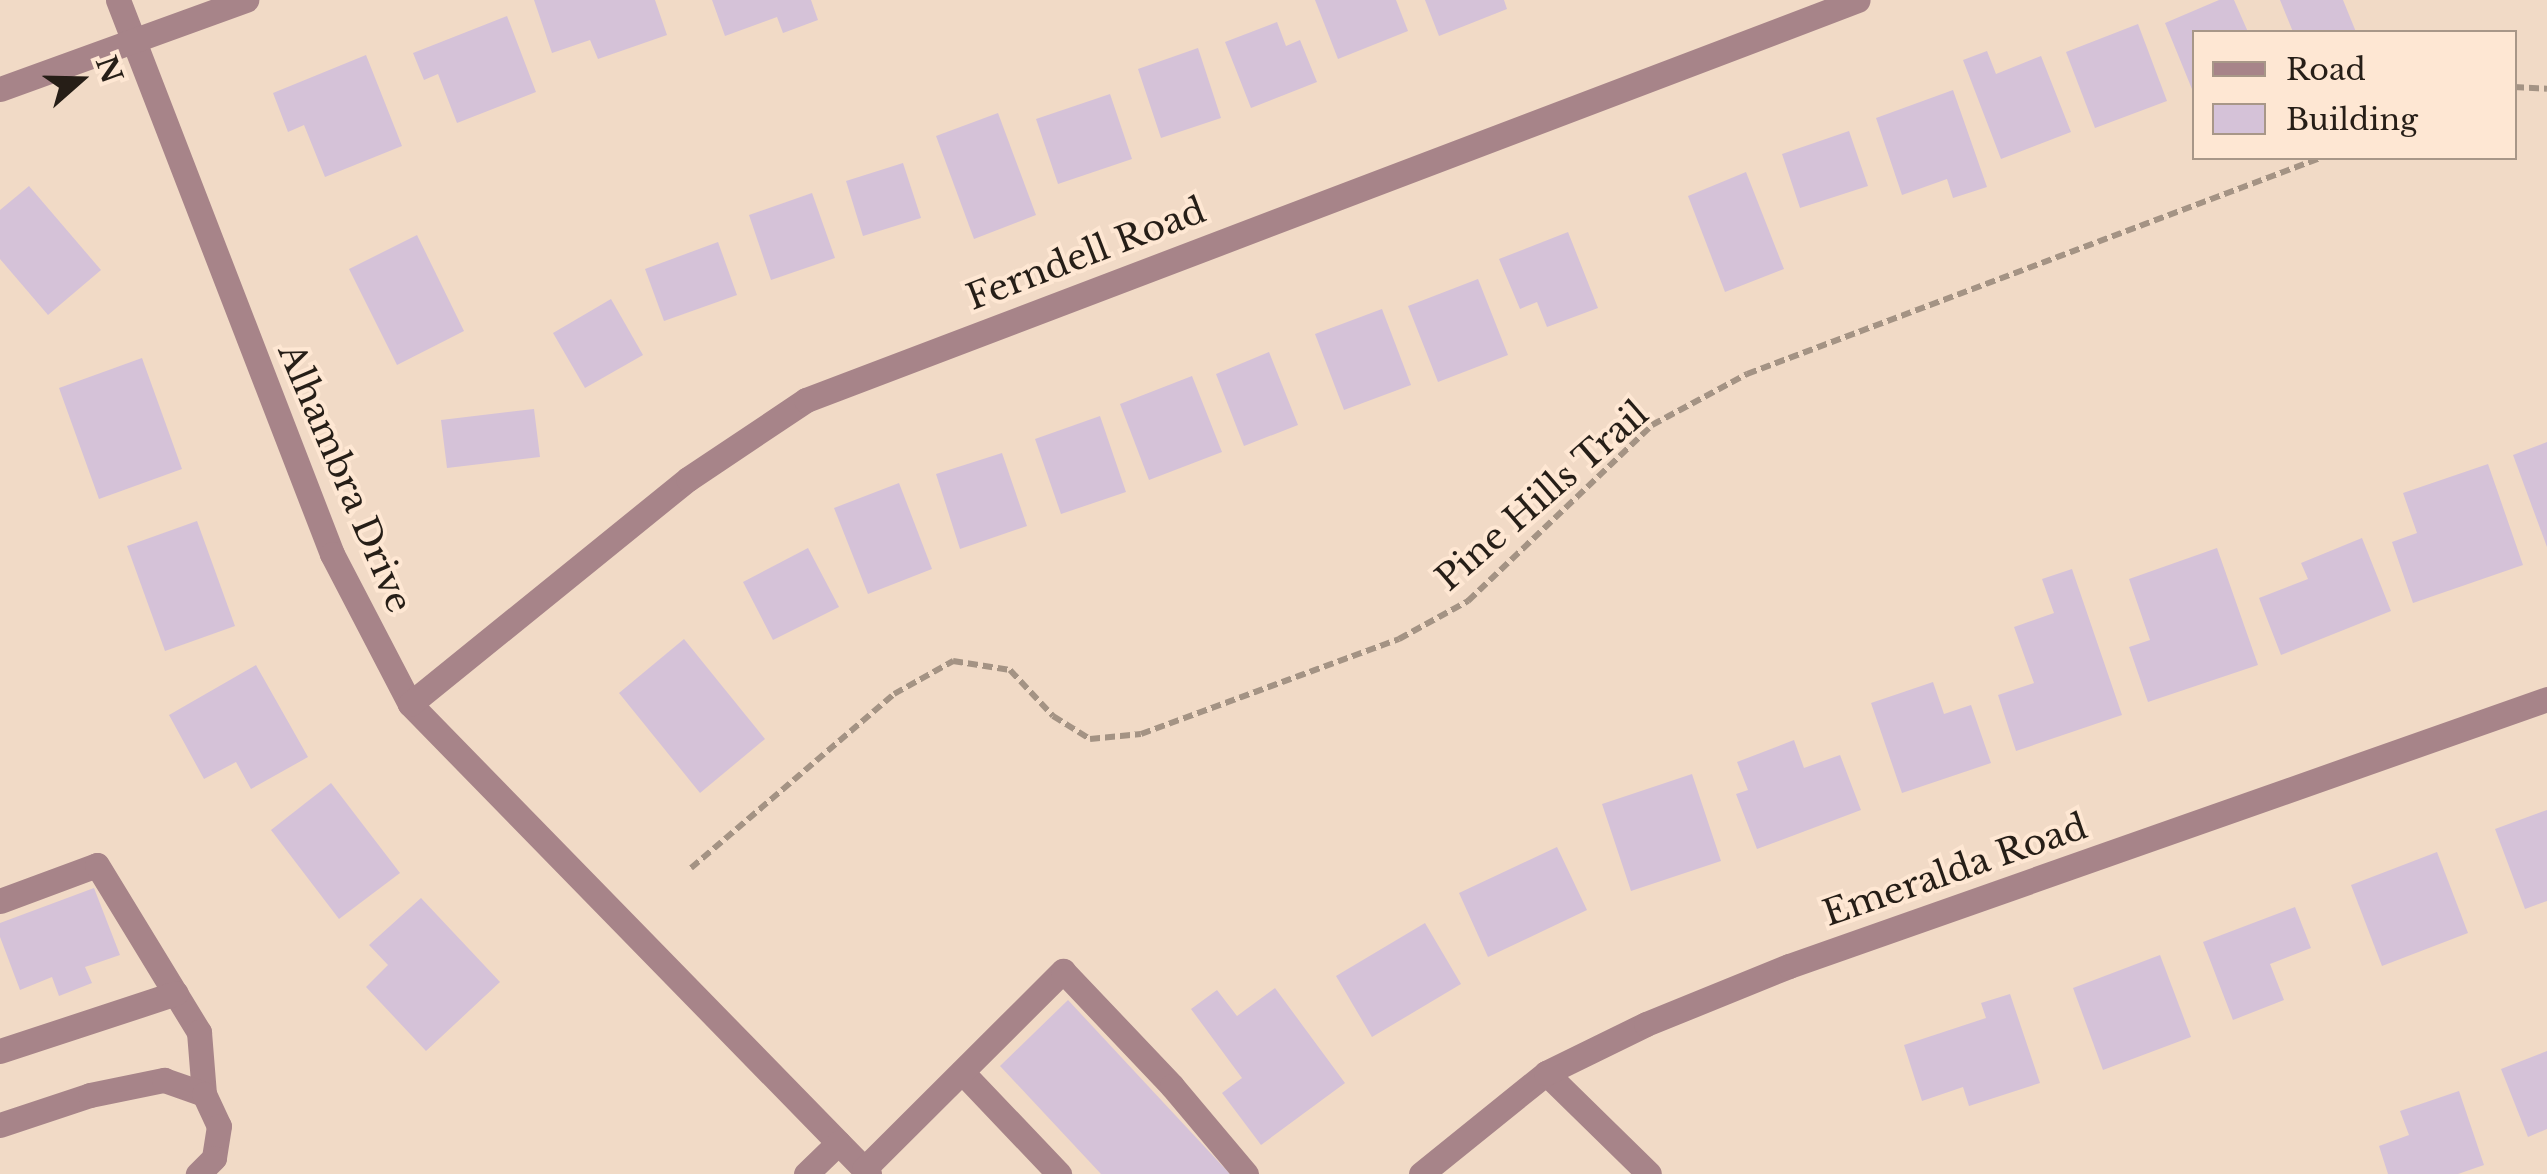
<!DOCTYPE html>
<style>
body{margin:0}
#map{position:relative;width:2547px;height:1174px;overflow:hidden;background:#f1dac6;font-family:"Libre Baskerville",serif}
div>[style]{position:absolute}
.building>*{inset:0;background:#d5c2d8}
.path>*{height:6px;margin-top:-3px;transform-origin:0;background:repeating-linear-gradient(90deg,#a49384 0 10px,transparent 0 15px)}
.minor>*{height:25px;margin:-12.5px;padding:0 12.5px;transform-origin:12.5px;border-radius:12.5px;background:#a78489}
span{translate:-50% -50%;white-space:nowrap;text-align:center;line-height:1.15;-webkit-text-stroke:8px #fee7d3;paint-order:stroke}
.street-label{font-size:35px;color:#261e17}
.legend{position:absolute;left:2192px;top:30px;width:325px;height:130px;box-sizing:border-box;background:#fee7d3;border:2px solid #a89788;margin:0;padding:12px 18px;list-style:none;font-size:30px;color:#261e17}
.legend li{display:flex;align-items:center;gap:20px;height:50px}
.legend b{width:50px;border:2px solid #a89788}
.north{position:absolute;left:30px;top:30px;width:100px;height:100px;-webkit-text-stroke:8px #fee7d3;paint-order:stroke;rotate:70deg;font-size:28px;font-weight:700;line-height:40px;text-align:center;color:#261e17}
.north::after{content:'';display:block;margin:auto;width:35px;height:45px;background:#261e17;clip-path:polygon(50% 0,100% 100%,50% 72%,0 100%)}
</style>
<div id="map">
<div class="building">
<i style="clip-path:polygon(534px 0,655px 0,667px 35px,598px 59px,590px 40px,552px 53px)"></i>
<i style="clip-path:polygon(712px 0,811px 0,818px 20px,783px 33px,777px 17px,725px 36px)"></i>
<i style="clip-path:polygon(1315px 0,1396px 0,1408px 31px,1338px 59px)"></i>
<i style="clip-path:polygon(1425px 0,1504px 0,1507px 9px,1439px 36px)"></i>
<i style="clip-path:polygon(2219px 0,2234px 0,2248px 32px,2194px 32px,2194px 94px,2165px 23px)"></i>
<i style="clip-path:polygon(2280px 0,2343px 0,2356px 32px,2293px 32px)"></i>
<i style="clip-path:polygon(507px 16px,536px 92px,457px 123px,438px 74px,424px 80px,413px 53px)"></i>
<i style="clip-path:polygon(1277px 22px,1286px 46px,1300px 40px,1317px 82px,1251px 108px,1225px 42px)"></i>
<i style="clip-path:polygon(2138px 24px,2167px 101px,2095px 128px,2066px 52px)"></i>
<i style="clip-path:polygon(1198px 48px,1221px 118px,1161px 138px,1138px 69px)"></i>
<i style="clip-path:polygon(1987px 51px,1996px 74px,2041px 56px,2071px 132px,2001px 159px,1963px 60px)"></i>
<i style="clip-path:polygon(366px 55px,402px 146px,325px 177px,304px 125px,288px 132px,273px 93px)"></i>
<i style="clip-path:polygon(1953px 90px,1987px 187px,1953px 198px,1947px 179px,1902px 195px,1876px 118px)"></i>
<i style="clip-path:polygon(1110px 94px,1132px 159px,1058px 184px,1036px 119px)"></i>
<i style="clip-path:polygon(998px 113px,1036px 215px,974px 239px,936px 136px)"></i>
<i style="clip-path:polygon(1849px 131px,1868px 186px,1800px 208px,1782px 154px)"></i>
<i style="clip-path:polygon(903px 163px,921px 218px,863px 236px,846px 181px)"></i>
<i style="clip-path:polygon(1746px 172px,1784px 269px,1725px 292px,1688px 196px)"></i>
<i style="clip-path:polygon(29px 186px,101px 270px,48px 315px,0 259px,0 210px)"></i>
<i style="clip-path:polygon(812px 193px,835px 258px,771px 280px,749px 215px)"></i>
<i style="clip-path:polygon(1568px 232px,1598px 308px,1547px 327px,1537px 302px,1520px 309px,1499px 259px)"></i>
<i style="clip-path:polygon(417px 235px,464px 331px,397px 365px,349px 269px)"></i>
<i style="clip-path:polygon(718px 242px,737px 295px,664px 321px,645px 269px)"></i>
<i style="clip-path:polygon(1478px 279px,1508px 355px,1438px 382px,1408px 306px)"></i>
<i style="clip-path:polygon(611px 299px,643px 355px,585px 388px,553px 333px)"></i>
<i style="clip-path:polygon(1382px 309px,1411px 385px,1344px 410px,1315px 334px)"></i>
<i style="clip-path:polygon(1269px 352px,1298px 425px,1244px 446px,1216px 374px)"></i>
<i style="clip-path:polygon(142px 358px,182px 469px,99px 499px,59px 388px)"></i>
<i style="clip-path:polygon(1192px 376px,1222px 452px,1149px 480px,1120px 404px)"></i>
<i style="clip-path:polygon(534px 409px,540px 457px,447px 468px,441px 420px)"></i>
<i style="clip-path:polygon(1100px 416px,1126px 492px,1061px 514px,1035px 439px)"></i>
<i style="clip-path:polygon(2547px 442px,2547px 547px,2513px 455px)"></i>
<i style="clip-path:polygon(1002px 453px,1027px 526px,960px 549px,936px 474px)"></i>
<i style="clip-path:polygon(2488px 464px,2523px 565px,2413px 603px,2392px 542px,2417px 533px,2403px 493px)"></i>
<i style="clip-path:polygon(899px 483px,932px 569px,868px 594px,834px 508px)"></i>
<i style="clip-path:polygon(197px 521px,235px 626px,165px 651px,127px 546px)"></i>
<i style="clip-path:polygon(2362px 538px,2391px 611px,2281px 655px,2259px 598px,2308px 579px,2301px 563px)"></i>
<i style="clip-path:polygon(808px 548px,839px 607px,773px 640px,743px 582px)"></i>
<i style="clip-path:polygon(2217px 548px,2258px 665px,2148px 702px,2129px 647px,2150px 640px,2129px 579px)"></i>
<i style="clip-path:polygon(2072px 569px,2122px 715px,2016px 751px,1998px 695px,2034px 683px,2014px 627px,2054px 613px,2042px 579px)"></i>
<i style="clip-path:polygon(684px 639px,765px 739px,700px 793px,619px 693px)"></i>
<i style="clip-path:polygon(256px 665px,308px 757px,251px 789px,236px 762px,204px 779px,169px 715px)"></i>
<i style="clip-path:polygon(1933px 682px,1944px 714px,1971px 705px,1991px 763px,1902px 793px,1871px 703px)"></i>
<i style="clip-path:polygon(1794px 740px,1804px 768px,1840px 755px,1861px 810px,1757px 849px,1736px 794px,1748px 790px,1737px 762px)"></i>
<i style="clip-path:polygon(1692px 774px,1721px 861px,1631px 891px,1602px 804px)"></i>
<i style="clip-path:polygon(331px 783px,400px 873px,339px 919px,271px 830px)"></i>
<i style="clip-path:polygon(2547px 810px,2547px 901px,2525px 909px,2495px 829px)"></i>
<i style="clip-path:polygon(1557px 847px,1587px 910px,1488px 957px,1459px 893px)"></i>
<i style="clip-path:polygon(2437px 852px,2468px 933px,2382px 966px,2351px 885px)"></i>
<i style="clip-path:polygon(94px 888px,120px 955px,85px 967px,92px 983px,59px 996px,52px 977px,20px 990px,0 937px,0 923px)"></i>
<i style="clip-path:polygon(421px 898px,500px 982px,426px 1051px,366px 987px,388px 965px,369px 945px)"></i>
<i style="clip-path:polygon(2295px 907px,2311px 948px,2270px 964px,2284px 1000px,2233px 1020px,2203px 942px)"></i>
<i style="clip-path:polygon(1425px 923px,1461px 984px,1372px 1037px,1336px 976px)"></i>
<i style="clip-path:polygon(2160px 955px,2191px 1037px,2103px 1070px,2073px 988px)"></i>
<i style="clip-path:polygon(1275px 988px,1345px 1083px,1261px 1145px,1222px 1093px,1242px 1078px,1191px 1009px,1217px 990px,1237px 1016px)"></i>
<i style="clip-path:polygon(2010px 994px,2040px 1083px,1969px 1106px,1963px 1087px,1922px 1101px,1904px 1045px,1986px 1018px,1981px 1003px)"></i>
<i style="clip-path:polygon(1068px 1000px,1230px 1174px,1101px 1174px,1000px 1066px)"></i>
<i style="clip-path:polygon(2547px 1051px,2547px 1129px,2528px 1137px,2501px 1069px)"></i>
<i style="clip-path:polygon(2459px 1091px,2484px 1165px,2458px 1174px,2388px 1174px,2379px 1146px,2409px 1135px,2400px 1111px)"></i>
</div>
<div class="path">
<i style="left:2514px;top:87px;width:33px;rotate:3deg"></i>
<i style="left:691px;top:868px;width:267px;rotate:-40.6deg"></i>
<i style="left:894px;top:694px;width:68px;rotate:-29.2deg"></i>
<i style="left:953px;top:661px;width:58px;rotate:9deg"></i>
<i style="left:1010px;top:670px;width:63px;rotate:46.9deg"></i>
<i style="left:1053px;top:716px;width:44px;rotate:31.9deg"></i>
<i style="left:1090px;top:739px;width:51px;rotate:-5.6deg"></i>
<i style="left:1141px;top:734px;width:275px;rotate:-20.2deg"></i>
<i style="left:1399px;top:639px;width:79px;rotate:-28.8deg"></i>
<i style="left:1468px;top:601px;width:255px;rotate:-43.7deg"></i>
<i style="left:1652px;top:425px;width:108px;rotate:-28.2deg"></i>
<i style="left:1747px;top:374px;width:612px;rotate:-20.65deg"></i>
</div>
<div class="minor">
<i style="left:118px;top:0;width:594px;rotate:68.88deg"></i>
<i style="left:332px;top:554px;width:169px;rotate:62.5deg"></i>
<i style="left:410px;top:704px;width:657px;rotate:45.68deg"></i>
<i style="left:0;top:89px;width:262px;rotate:-19.9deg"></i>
<i style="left:410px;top:704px;width:358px;rotate:-39deg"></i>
<i style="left:688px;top:479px;width:142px;rotate:-33.8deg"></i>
<i style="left:806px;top:400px;width:1125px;rotate:-20.82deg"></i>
<i style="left:0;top:901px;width:103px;rotate:-20.4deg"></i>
<i style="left:97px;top:865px;width:196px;rotate:58.6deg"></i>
<i style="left:199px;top:1032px;width:62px;rotate:85.4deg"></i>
<i style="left:0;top:1051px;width:185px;rotate:-18.2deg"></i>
<i style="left:962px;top:1072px;width:141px;rotate:46.4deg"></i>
<i style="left:1546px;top:1073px;width:144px;rotate:44.4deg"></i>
<i style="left:0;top:1125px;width:95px;rotate:-18.4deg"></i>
<i style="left:90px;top:1095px;width:76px;rotate:-11.5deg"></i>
<i style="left:164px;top:1080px;width:42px;rotate:19.3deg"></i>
<i style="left:204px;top:1094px;width:35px;rotate:65deg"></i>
<i style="left:219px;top:1126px;width:32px;rotate:99deg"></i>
<i style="left:214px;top:1158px;width:23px;rotate:135deg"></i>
<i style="left:864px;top:1169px;width:281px;rotate:-44.9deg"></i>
<i style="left:1063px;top:971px;width:158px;rotate:46.5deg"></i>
<i style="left:1172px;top:1086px;width:115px;rotate:49.9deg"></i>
<i style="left:806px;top:1174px;width:45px;rotate:-44.1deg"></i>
<i style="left:1421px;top:1174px;width:161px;rotate:-38.9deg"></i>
<i style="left:1546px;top:1073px;width:111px;rotate:-26.1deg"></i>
<i style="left:1646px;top:1024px;width:154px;rotate:-22.1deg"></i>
<i style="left:1789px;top:966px;width:804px;rotate:-19.4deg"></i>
</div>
<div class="street-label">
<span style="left:1086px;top:254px;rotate:-21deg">Ferndell Road</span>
<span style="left:345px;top:478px;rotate:67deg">Alhambra Drive</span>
<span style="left:1542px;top:496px;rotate:-41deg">Pine Hills Trail</span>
<span style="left:1955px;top:870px;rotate:-19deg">Emeralda Road</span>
</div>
<ul class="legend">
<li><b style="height:12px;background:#a78489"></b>Road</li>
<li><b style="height:28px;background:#d5c2d8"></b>Building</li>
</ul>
<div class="north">N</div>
</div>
